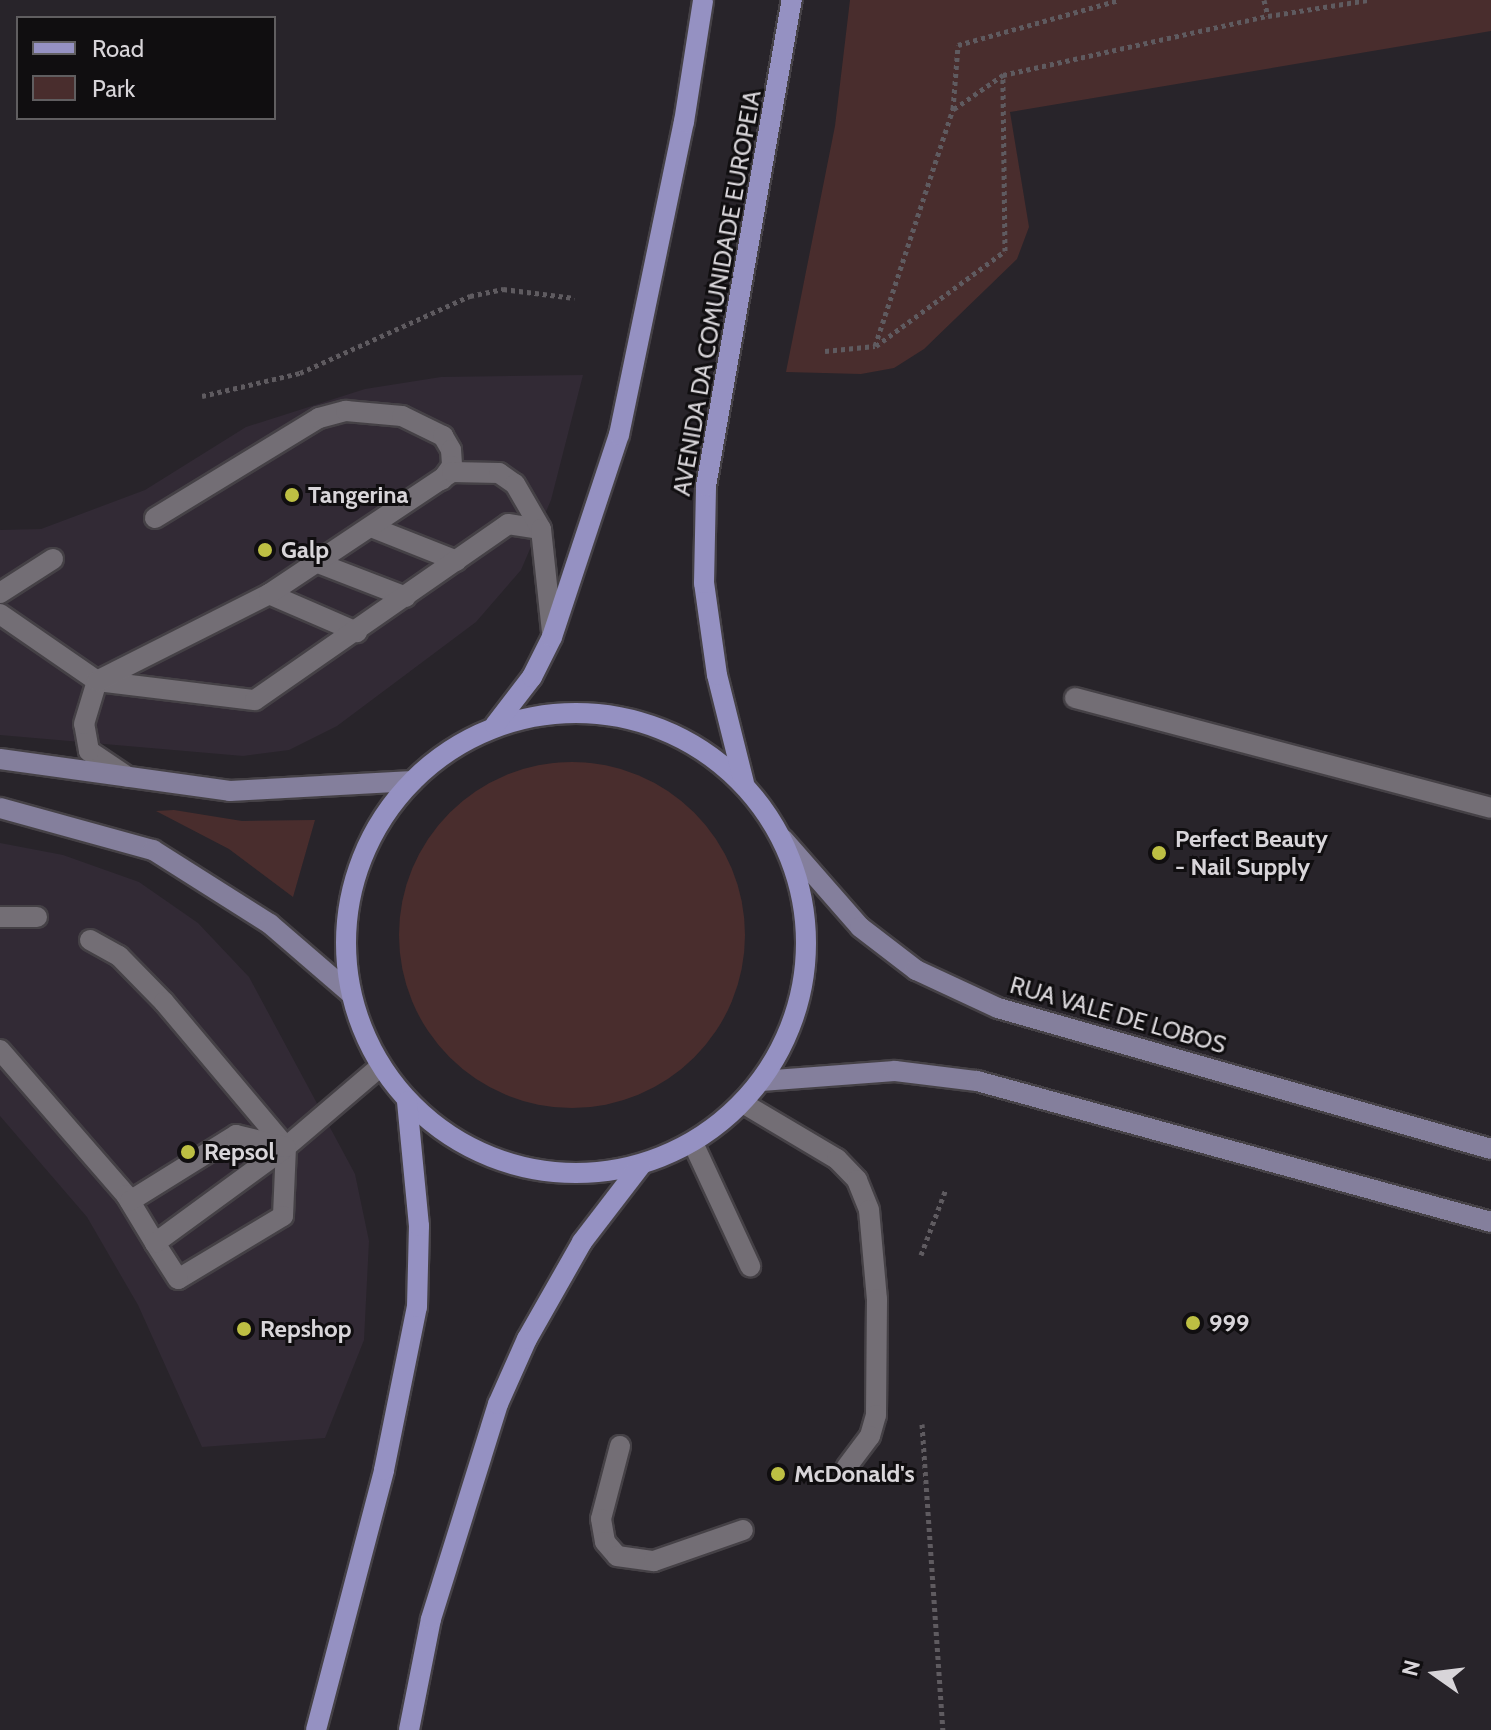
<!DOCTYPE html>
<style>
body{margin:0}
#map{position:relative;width:1491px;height:1730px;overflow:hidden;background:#28242a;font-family:Cabin,sans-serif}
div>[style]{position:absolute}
.built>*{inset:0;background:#322a35}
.green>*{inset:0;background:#492d2d}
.round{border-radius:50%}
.path>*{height:5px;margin-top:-2.5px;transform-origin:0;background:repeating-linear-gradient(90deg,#5f5b60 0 4px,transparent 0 8px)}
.roads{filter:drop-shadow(2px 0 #454146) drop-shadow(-2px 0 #454146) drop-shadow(0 2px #454146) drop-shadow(0 -2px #454146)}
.lane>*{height:20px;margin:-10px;padding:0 10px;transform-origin:10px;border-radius:10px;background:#736e75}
.street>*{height:20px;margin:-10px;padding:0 10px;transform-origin:10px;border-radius:10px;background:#736e75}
.secondary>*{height:20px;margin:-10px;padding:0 10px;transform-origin:10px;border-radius:10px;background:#847f9c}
.primary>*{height:20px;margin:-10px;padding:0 10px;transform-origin:10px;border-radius:10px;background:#9591c2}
.primary>.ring{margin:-10px;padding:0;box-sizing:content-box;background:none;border:20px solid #9591c2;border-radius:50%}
.dots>*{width:22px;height:22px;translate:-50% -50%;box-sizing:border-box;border:4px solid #100e10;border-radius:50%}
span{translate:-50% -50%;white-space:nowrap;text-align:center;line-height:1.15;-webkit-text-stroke:6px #100e10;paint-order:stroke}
.street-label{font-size:24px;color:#d8d5d9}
.poi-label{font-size:24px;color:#d8d5d9;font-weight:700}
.left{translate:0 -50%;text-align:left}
.legend{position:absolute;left:16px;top:16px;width:260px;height:104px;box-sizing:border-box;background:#100e10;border:2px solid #605e60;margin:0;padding:10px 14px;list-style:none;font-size:24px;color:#d8d5d9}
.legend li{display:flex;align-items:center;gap:16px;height:40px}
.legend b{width:40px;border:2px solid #605e60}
.north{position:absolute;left:1395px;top:1634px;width:80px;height:80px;-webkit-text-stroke:6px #100e10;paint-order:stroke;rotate:284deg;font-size:22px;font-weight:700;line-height:32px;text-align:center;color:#d8d5d9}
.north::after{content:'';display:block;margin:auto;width:28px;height:36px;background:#d8d5d9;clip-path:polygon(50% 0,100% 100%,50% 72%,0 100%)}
</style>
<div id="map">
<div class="built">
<i style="clip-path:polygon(583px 375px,551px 500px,521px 570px,476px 622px,337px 726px,289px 750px,243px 756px,0 735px,0 530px,41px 529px,145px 490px,246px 427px,365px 389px,441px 377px)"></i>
<i style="clip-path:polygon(0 843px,63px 855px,139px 882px,198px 923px,249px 977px,355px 1174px,369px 1241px,364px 1340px,325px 1438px,202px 1447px,138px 1305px,87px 1217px,0 1116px)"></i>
</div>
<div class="green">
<i style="clip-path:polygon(850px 0,1491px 0,1491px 31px,1010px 112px,1029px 227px,1017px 259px,924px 349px,894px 368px,861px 374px,786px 372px,835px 126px)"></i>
<i class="round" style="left:399px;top:762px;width:346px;height:346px"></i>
<i style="clip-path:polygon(174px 810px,242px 821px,315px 820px,293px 897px,229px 849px,156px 811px)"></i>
</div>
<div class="path">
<i style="left:1264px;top:0;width:16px;rotate:76deg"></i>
<i style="left:954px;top:109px;width:60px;rotate:-34.8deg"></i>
<i style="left:1003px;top:75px;width:271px;rotate:-12.6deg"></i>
<i style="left:1268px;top:16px;width:101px;rotate:-9.1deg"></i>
<i style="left:876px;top:346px;width:160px;rotate:-36.4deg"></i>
<i style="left:1005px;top:251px;width:176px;rotate:-90.7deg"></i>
<i style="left:825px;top:351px;width:50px;rotate:-5.7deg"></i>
<i style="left:875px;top:346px;width:250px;rotate:-71.8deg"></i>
<i style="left:953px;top:109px;width:64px;rotate:-85.5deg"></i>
<i style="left:958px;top:45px;width:167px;rotate:-15.6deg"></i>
<i style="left:202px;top:396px;width:101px;rotate:-13.2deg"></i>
<i style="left:300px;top:373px;width:187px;rotate:-24.4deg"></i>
<i style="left:470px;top:296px;width:34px;rotate:-12deg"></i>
<i style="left:503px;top:289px;width:72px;rotate:7.2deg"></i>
<i style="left:921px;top:1255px;width:71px;rotate:-69.3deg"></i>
<i style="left:922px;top:1424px;width:307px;rotate:86.1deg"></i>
</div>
<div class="roads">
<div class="lane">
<i style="left:155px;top:518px;width:192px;rotate:-31.4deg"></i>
<i style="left:319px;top:418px;width:28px;rotate:-15deg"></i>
<i style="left:346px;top:411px;width:56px;rotate:5.1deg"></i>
<i style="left:402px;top:416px;width:46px;rotate:26deg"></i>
<i style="left:443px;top:436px;width:16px;rotate:60deg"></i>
<i style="left:451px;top:450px;width:16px;rotate:86deg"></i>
<i style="left:452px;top:466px;width:17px;rotate:126deg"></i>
<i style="left:371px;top:527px;width:92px;rotate:21.6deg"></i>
<i style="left:318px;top:563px;width:94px;rotate:21.1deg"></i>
<i style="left:0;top:593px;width:63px;rotate:-32.7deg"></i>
<i style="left:269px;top:594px;width:96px;rotate:23.4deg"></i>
<i style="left:0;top:614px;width:118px;rotate:34.6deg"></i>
<i style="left:97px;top:681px;width:159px;rotate:6.9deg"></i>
<i style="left:255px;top:700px;width:308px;rotate:-34.8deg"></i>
<i style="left:508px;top:524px;width:33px;rotate:9deg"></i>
<i style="left:128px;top:777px;width:47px;rotate:-146.3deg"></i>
<i style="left:89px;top:751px;width:27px;rotate:-100deg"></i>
<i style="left:84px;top:724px;width:45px;rotate:-73.2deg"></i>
<i style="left:97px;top:681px;width:193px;rotate:-26.8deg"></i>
<i style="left:269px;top:594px;width:220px;rotate:-33.7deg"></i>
<i style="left:452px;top:472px;width:47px;rotate:1.2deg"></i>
<i style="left:499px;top:473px;width:19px;rotate:35deg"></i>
<i style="left:515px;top:484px;width:52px;rotate:60deg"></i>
<i style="left:541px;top:529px;width:104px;rotate:83.9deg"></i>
<i style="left:0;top:917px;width:37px"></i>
<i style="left:90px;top:940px;width:33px;rotate:29deg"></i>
<i style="left:119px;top:956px;width:64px;rotate:45.6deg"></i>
<i style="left:164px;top:1002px;width:189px;rotate:49.9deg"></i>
<i style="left:286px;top:1147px;width:69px;rotate:92.5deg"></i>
<i style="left:283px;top:1216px;width:122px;rotate:149deg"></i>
<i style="left:178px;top:1279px;width:43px;rotate:-122.6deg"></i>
<i style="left:0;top:1050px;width:192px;rotate:49deg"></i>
<i style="left:126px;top:1195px;width:56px;rotate:58.9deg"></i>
<i style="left:155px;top:1243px;width:162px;rotate:-36.2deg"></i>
<i style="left:286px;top:1147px;width:125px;rotate:-40.5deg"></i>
<i style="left:746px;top:1105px;width:106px;rotate:30.7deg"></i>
<i style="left:837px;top:1159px;width:29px;rotate:46deg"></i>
<i style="left:857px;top:1180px;width:32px;rotate:68deg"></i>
<i style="left:869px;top:1210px;width:89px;rotate:84.9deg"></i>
<i style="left:877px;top:1299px;width:116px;rotate:90.5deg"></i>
<i style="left:876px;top:1415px;width:22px;rotate:106deg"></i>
<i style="left:870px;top:1436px;width:39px;rotate:127deg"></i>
<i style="left:693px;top:1143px;width:136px;rotate:65.1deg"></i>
<i style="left:130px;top:1201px;width:125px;rotate:-31.9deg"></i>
<i style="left:236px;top:1135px;width:51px;rotate:13.5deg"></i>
<i style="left:620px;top:1446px;width:75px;rotate:104.6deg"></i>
<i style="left:601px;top:1519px;width:23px;rotate:80deg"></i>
<i style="left:605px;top:1542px;width:18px;rotate:49deg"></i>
<i style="left:617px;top:1556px;width:37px;rotate:8deg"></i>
<i style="left:654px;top:1561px;width:94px;rotate:-19.2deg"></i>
</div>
<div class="street">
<i style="left:1075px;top:698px;width:430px;rotate:14.8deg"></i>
</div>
<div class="secondary">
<i style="left:0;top:759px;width:232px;rotate:7.9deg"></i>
<i style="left:230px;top:791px;width:183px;rotate:-3.1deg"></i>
<i style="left:0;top:808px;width:159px;rotate:15.4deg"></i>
<i style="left:153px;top:850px;width:138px;rotate:32.3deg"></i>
<i style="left:270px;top:924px;width:106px;rotate:40.8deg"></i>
<i style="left:783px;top:839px;width:117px;rotate:48.8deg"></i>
<i style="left:860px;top:927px;width:71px;rotate:37.5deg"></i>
<i style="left:916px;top:970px;width:90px;rotate:24.9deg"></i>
<i style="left:998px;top:1008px;width:513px;rotate:15.96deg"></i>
<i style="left:761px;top:1081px;width:134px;rotate:-4.3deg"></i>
<i style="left:895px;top:1071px;width:83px;rotate:7deg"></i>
<i style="left:977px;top:1081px;width:533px;rotate:15.34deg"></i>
</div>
<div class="primary">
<i class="ring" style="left:346px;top:713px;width:440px;height:440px"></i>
<i style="left:495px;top:725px;width:61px;rotate:-52.4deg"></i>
<i style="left:532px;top:677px;width:45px;rotate:-63.4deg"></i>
<i style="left:552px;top:637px;width:213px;rotate:-71.7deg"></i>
<i style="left:619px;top:435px;width:320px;rotate:-78.3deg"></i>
<i style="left:684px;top:122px;width:123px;rotate:-81.1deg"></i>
<i style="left:744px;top:783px;width:111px;rotate:-104deg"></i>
<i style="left:717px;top:675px;width:93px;rotate:-98deg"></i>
<i style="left:704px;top:583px;width:97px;rotate:-88.8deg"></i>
<i style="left:706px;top:486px;width:494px;rotate:-80deg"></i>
<i style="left:316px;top:1730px;width:269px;rotate:-75.3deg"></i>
<i style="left:384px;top:1470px;width:166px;rotate:-78.6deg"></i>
<i style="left:417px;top:1307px;width:81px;rotate:-88.6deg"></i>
<i style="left:419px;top:1226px;width:125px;rotate:-95.5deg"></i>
<i style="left:409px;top:1730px;width:113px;rotate:-78.8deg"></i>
<i style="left:431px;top:1619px;width:225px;rotate:-72.7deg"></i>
<i style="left:498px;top:1404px;width:71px;rotate:-66deg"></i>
<i style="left:527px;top:1339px;width:112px;rotate:-60.4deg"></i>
<i style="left:582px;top:1242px;width:97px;rotate:-52.5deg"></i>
</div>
</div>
<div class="dots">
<i style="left:292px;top:495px;background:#bdbf43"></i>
<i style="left:265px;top:550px;background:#bdbf43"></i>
<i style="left:1159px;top:853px;background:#bdbf43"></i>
<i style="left:188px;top:1152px;background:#bdbf43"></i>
<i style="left:1193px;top:1323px;background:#bdbf43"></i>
<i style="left:244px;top:1329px;background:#bdbf43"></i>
<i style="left:778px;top:1474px;background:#bdbf43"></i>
</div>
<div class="street-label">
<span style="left:717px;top:293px;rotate:-80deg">AVENIDA DA COMUNIDADE EUROPEIA</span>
<span style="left:1118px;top:1015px;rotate:16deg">RUA VALE DE LOBOS</span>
</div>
<div class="poi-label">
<span class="left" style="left:308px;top:495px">Tangerina</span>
<span class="left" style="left:281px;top:550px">Galp</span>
<span class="left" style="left:1175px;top:853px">Perfect Beauty<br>- Nail Supply</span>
<span class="left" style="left:204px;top:1152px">Repsol</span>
<span class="left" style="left:1209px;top:1323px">999</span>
<span class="left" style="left:260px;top:1329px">Repshop</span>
<span class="left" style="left:794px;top:1474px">McDonald's</span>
</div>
<ul class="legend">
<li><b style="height:10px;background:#9591c2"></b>Road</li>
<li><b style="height:22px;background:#492d2d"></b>Park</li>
</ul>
<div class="north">N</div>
</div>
